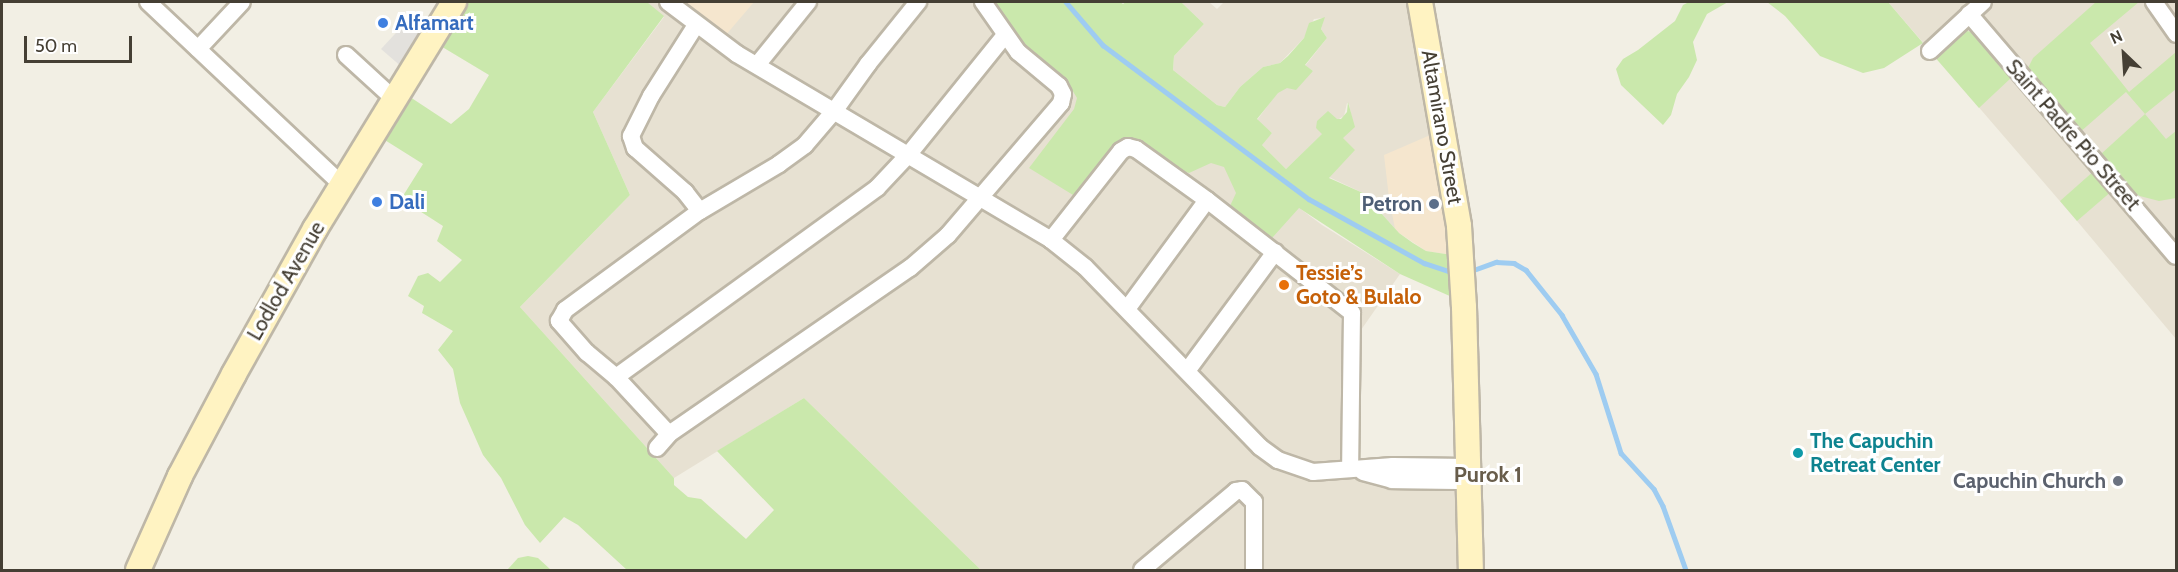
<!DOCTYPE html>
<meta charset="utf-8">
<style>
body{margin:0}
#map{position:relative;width:2178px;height:572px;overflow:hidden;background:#f2efe4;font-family:Cabin,sans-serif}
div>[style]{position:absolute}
.residential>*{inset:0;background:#e7e1d2}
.commercial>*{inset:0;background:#f5e6ce}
.green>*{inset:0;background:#cae8ac}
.parking>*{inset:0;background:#e3e1dd}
.stream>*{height:4.5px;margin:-2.25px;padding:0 2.25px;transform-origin:2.25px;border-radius:2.25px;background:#9eccf1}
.roads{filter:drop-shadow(2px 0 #beb7a7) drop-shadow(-2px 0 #beb7a7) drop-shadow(0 2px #beb7a7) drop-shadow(0 -2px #beb7a7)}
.street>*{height:16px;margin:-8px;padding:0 8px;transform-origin:8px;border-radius:8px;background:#fff}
.secondary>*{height:24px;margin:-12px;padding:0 12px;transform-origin:12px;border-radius:12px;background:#fff3c2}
.dots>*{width:16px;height:16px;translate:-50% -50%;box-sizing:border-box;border:3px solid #fff;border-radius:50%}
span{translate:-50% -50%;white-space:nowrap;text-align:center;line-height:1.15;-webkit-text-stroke:6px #fff;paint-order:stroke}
.shop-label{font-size:21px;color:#366cbe;font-weight:700}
.left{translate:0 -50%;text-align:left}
.street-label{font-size:21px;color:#453f34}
.service-label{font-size:21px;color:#4e5e75;font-weight:700}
.right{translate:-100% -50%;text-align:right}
.food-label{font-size:21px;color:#c56008;font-weight:700}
.culture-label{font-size:21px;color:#0d838f;font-weight:700}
.worship-label{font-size:21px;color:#5b616d;font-weight:700}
.neighbourhood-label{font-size:22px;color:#685d4b;font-weight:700}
.frame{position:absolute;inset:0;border:3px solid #453f34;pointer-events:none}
.north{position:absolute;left:2094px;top:24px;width:60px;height:60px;-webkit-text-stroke:4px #fff;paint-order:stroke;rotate:335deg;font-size:16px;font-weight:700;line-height:24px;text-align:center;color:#453f34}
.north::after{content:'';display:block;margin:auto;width:21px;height:27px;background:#453f34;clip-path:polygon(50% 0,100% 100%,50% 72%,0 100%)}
.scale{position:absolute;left:24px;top:36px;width:108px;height:27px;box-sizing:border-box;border:3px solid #453f34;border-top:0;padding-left:8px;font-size:18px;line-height:21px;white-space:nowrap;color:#453f34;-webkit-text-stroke:4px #fff;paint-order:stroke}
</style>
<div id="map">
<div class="residential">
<i style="clip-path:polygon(647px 2px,1045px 2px,1098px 57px,1322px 225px,1400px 274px,1361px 330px,1358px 463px,1456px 464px,1457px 570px,981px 570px,804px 398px,674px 478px,520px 307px,630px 195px,593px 112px,664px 17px)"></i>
<i style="clip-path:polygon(1181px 2px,1209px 2px,1217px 9px,1224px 2px,1411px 2px,1439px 153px,1399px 233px,1363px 193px,1329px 177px,1343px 137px,1353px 124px,1349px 104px,1347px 103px,1344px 116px,1337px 120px,1286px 169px,1261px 144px,1272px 133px,1257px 120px,1278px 92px,1313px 71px,1305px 66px,1327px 38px,1321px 29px,1324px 18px,1314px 19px,1304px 38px,1280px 63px,1263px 67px,1240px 87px,1225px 107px,1217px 105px,1173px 70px,1174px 56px,1204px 24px)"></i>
<i style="clip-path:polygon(1888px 2px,2176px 2px,2176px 339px,2077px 221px)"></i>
</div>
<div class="commercial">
<i style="clip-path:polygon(683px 2px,754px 2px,725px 36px)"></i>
<i style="clip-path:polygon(1435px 133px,1452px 255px,1426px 251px,1399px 233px,1395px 229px,1389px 198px,1384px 155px)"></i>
</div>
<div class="green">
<i style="clip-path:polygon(466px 2px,647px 2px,664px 16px,593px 112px,630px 195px,520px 307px,674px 478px,674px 485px,688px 497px,701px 499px,746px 539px,774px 510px,717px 451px,804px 398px,981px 570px,627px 570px,578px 525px,564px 517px,540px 543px,525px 525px,501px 478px,483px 455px,460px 403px,453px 369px,438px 350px,453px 331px,422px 313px,424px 306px,408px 296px,418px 276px,428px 273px,440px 282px,462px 260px,437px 241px,443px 226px,401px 199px,423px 164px,380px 137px,407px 95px,451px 124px,469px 109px,489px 75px,439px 45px)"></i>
<i style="clip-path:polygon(990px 2px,1120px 2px,1123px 4px,1126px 2px,1181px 2px,1204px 24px,1174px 56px,1173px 70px,1217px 105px,1225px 107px,1240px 87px,1263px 67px,1280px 63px,1288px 56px,1304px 38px,1309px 23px,1325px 17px,1321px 29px,1327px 38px,1305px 65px,1313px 71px,1296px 90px,1287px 88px,1278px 93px,1257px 119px,1272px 133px,1262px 145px,1286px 169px,1322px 134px,1316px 128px,1317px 121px,1328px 111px,1337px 119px,1341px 119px,1347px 112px,1348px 102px,1355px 127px,1343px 138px,1355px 150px,1329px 178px,1363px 193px,1399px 233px,1413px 243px,1426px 251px,1452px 255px,1452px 297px,1400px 274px,1299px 208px,1272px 238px,1230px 206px,1236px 193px,1224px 167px,1211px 163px,1189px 173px,1174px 167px,1154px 150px,1137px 140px,1128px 140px,1078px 198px,1029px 168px,1074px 109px,1077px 98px,1071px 88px,1035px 53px,1027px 55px)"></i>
<i style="clip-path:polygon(1689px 2px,1728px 2px,1707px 14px,1693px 42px,1697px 60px,1689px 77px,1677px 94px,1671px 115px,1663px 125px,1621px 85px,1616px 69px,1623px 59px,1638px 50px,1675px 21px,1683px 5px)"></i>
<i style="clip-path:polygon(1767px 2px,1888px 2px,1923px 43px,1884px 68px,1863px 73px,1820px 56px,1785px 16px)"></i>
<i style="clip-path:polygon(2096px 2px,2139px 2px,2090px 43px,2129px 92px,2176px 52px,2176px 89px,2145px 114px,2166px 139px,2176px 131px,2176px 198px,2159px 201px,2136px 195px,2101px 154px,2145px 114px,2126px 92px,2079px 133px,2027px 70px,2033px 58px)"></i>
<i style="clip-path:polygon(1967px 31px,1975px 33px,2012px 77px,1979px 108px,1933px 55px)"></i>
<i style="clip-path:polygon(2095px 170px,2113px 190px,2077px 221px,2060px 201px)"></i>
<i style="clip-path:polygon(528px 556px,538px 558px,551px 570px,507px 570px,518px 558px)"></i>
</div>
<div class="parking">
<i style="clip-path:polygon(407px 21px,423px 37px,403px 68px,381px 49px)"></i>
</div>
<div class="stream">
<i style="left:1066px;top:2px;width:57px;rotate:49.3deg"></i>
<i style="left:1103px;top:45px;width:257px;rotate:36.8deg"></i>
<i style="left:1309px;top:199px;width:132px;rotate:29.1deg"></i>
<i style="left:1424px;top:263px;width:32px;rotate:18deg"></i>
<i style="left:1468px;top:272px;width:30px;rotate:-20deg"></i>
<i style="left:1496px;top:262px;width:18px;rotate:3deg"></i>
<i style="left:1514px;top:263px;width:14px;rotate:30deg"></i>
<i style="left:1526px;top:270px;width:58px;rotate:51.3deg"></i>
<i style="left:1562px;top:315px;width:68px;rotate:60deg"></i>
<i style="left:1596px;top:374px;width:83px;rotate:72.4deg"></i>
<i style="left:1621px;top:453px;width:49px;rotate:47.5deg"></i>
<i style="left:1654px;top:489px;width:19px;rotate:62deg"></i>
<i style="left:1663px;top:506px;width:68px;rotate:70.2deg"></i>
</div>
<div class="roads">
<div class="street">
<i style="left:148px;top:2px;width:267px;rotate:43.3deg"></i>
<i style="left:668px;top:2px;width:86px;rotate:37deg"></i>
<i style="left:737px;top:54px;width:365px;rotate:30.6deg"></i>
<i style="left:1051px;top:240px;width:43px;rotate:38.5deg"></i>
<i style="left:1085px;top:267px;width:251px;rotate:45.8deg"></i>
<i style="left:1260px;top:447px;width:22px;rotate:36deg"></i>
<i style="left:1278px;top:460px;width:37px;rotate:19deg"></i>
<i style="left:1313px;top:472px;width:80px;rotate:-4.3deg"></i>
<i style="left:1393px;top:466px;width:74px;rotate:0.8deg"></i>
<i style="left:2154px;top:2px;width:39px;rotate:55deg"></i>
<i style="left:1969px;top:14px;width:318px;rotate:49.5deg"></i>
<i style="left:696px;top:25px;width:84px;rotate:122.4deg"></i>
<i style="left:651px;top:96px;width:45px;rotate:116.6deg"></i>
<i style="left:631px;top:136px;width:13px;rotate:72deg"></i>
<i style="left:635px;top:148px;width:67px;rotate:41.3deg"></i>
<i style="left:685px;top:192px;width:24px;rotate:52deg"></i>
<i style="left:198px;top:49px;width:64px;rotate:-46.9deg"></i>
<i style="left:1930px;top:51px;width:72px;rotate:-42.8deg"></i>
<i style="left:346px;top:55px;width:65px;rotate:42.5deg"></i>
<i style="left:757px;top:65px;width:81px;rotate:-51deg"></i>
<i style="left:1051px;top:240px;width:113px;rotate:-51.8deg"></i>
<i style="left:1121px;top:151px;width:8px;rotate:-30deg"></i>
<i style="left:1128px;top:147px;width:8px;rotate:14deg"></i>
<i style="left:1136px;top:149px;width:87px;rotate:35.7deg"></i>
<i style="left:1207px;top:200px;width:184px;rotate:37.9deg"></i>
<i style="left:1352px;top:313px;width:156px;rotate:90.7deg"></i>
<i style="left:1127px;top:309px;width:135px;rotate:-53.7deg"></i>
<i style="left:1187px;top:371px;width:148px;rotate:-53.5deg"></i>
<i style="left:616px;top:377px;width:322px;rotate:-35.9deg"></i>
<i style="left:877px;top:188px;width:47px;rotate:-46.7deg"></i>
<i style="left:909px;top:154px;width:153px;rotate:-51.1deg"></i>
<i style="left:669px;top:434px;width:78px;rotate:-132.9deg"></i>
<i style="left:616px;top:377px;width:38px;rotate:-140deg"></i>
<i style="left:587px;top:353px;width:43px;rotate:-131.2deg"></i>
<i style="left:559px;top:321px;width:13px;rotate:-61deg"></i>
<i style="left:565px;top:310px;width:167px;rotate:-36.3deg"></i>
<i style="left:700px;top:211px;width:92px;rotate:-30.7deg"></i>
<i style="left:779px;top:164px;width:32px;rotate:-36deg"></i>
<i style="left:805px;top:145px;width:46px;rotate:-49.4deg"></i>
<i style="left:835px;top:110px;width:57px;rotate:-54.3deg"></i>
<i style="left:868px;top:64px;width:80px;rotate:-51.1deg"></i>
<i style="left:657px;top:448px;width:18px;rotate:-49deg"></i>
<i style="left:669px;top:434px;width:293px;rotate:-34.6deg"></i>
<i style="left:910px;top:268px;width:50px;rotate:-41deg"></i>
<i style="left:948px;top:235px;width:174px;rotate:-49.4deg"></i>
<i style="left:1061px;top:103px;width:9px;rotate:-77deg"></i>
<i style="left:1063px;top:94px;width:9px;rotate:-117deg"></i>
<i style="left:1059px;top:86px;width:53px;rotate:-140.3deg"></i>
<i style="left:1018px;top:52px;width:61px;rotate:-125deg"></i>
<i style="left:1363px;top:472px;width:30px;rotate:15deg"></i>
<i style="left:1392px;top:480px;width:75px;rotate:0.8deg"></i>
<i style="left:1142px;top:570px;width:123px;rotate:-40deg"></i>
<i style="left:1236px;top:491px;width:6px;rotate:-9deg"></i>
<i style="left:1242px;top:490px;width:17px;rotate:45deg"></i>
<i style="left:1254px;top:502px;width:68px;rotate:90deg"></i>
</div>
<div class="secondary">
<i style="left:1420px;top:2px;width:227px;rotate:80.1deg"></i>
<i style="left:1459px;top:226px;width:81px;rotate:86.5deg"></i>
<i style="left:1464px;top:307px;width:263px;rotate:88.5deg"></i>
<i style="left:138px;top:570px;width:103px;rotate:-65.9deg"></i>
<i style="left:180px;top:476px;width:115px;rotate:-62.1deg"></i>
<i style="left:234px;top:374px;width:166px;rotate:-60.8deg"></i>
<i style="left:315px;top:229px;width:266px;rotate:-58.5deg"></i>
</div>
</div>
<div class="dots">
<i style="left:383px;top:23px;background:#3f7fe0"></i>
<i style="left:377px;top:202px;background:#3f7fe0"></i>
<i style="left:1434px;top:204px;background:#5c6f8a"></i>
<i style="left:1284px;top:285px;background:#e8710a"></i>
<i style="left:1798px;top:453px;background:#0f9aa8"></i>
<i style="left:2118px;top:481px;background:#6b7280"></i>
</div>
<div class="shop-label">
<span class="left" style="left:395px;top:23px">Alfamart</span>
<span class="left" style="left:389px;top:202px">Dali</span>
</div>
<div class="street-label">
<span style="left:1442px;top:127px;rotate:80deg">Altamirano Street</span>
<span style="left:2073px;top:135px;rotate:49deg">Saint Padre Pio Street</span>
<span style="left:286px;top:281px;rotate:-60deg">Lodlod Avenue</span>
</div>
<div class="service-label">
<span class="right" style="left:1422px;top:204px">Petron</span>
</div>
<div class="food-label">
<span class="left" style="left:1296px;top:285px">Tessie’s<br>Goto &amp; Bulalo</span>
</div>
<div class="culture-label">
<span class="left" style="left:1810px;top:453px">The Capuchin<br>Retreat Center</span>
</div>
<div class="worship-label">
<span class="right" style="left:2106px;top:481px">Capuchin Church</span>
</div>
<div class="neighbourhood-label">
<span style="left:1488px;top:475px">Purok 1</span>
</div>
<div class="frame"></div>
<div class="north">N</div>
<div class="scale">50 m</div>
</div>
